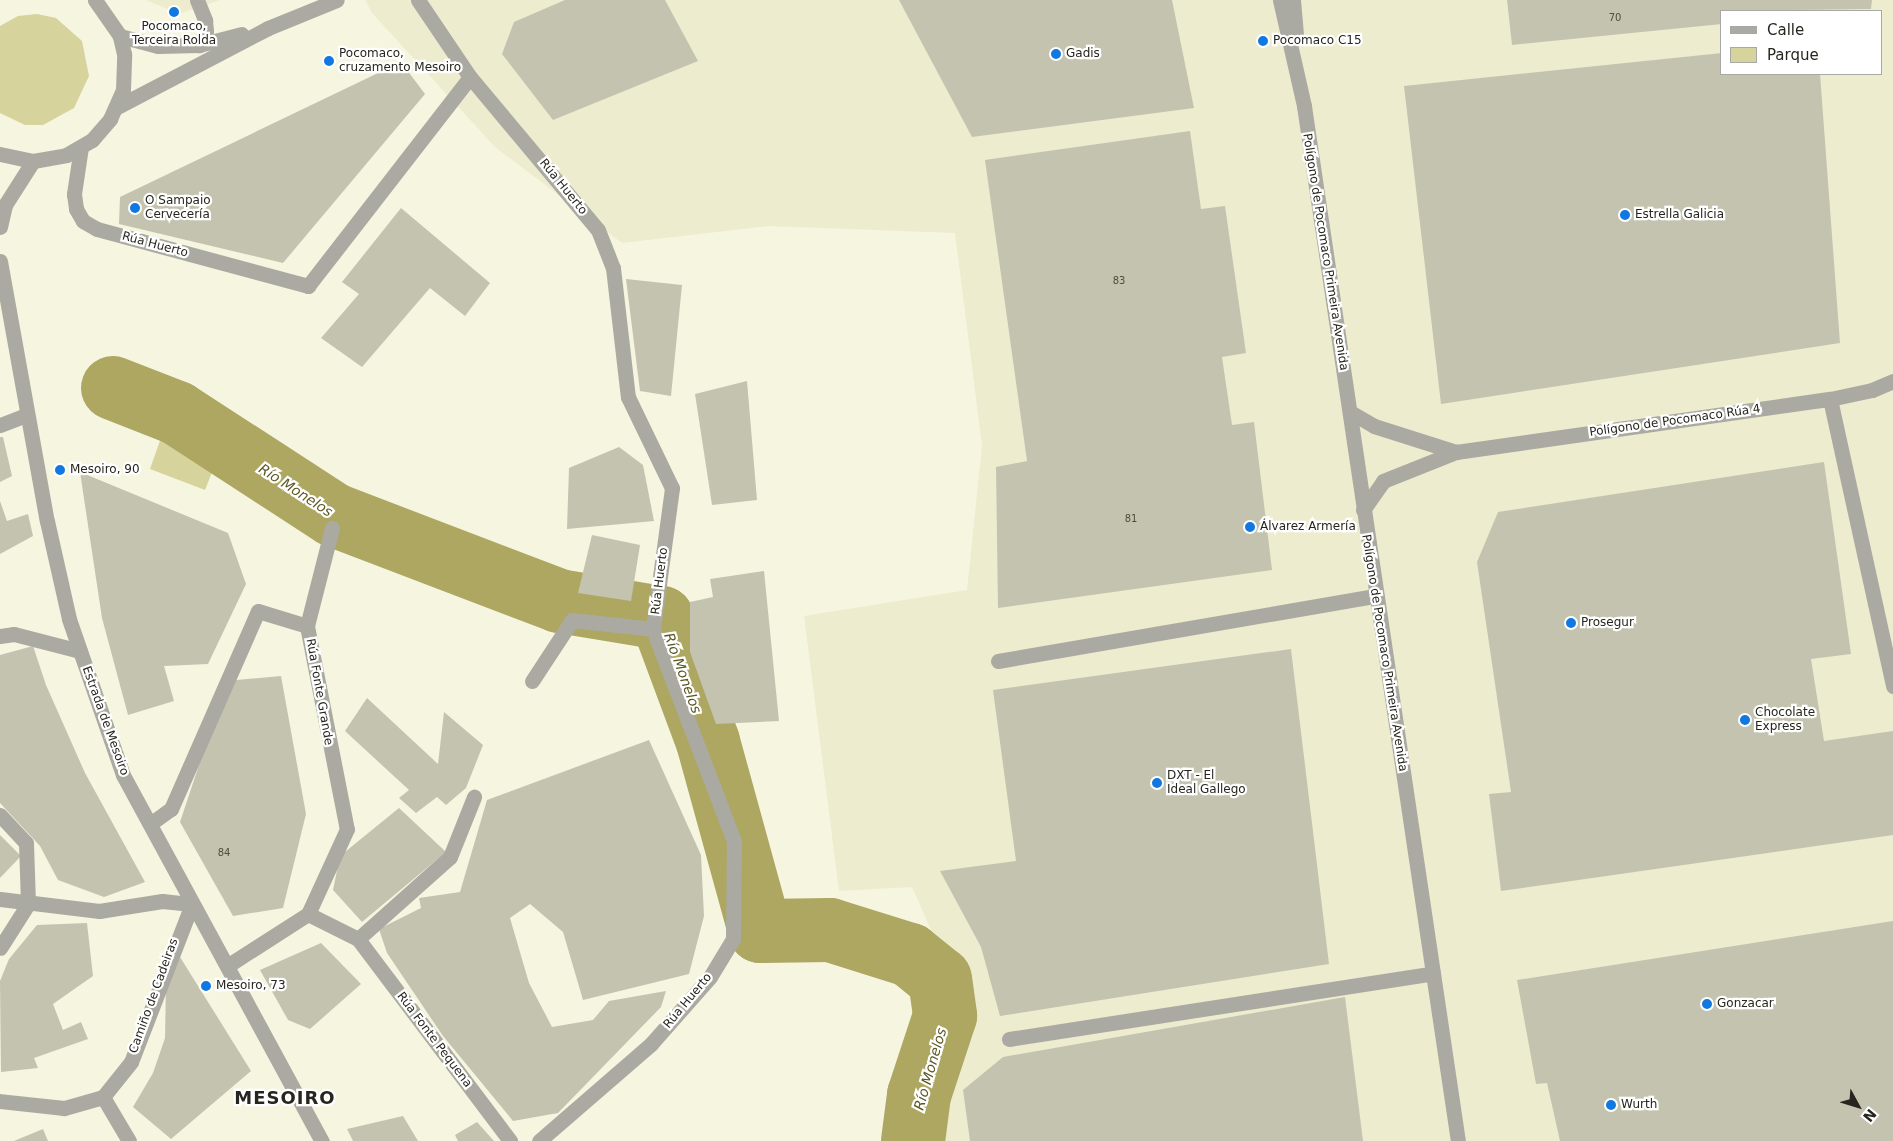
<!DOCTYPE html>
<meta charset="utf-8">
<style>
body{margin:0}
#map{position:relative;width:1893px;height:1141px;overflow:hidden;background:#f6f5e0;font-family:"DejaVu Sans",sans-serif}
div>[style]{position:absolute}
.built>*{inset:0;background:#edeccf}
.green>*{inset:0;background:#d7d39d}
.river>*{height:64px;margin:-32px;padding:0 32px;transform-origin:32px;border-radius:32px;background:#ada762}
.building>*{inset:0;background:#c4c3af}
.minor>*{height:15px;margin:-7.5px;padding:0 7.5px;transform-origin:7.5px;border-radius:7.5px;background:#abaaa2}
.dots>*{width:14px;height:14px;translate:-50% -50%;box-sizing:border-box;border:2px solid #fff;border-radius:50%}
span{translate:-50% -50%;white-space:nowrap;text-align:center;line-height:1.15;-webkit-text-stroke:4.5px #fff;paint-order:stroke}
.number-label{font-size:10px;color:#4e4d42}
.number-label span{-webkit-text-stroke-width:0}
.poi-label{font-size:12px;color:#26261e}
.left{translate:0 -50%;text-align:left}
.street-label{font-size:12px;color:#26261e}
.water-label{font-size:14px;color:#5b5722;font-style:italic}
.district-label{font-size:18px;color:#26261e;font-weight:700;letter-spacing:1px}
.legend{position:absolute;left:1720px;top:10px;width:162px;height:65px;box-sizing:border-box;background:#fff;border:1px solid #a8a8a5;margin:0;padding:6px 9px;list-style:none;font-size:15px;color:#26261e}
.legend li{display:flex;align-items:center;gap:10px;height:25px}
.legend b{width:25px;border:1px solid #a8a8a5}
.north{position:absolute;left:1833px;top:1081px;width:50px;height:50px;-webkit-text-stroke:4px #fff;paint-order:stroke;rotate:129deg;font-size:14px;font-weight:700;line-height:20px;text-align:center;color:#26261e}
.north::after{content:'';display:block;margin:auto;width:18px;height:22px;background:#26261e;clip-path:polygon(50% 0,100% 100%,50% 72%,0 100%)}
</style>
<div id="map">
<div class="built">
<i style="clip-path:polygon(146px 0,220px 0,179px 14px)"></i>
<i style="clip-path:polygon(evenodd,365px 0,1893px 0,1893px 1141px,918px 1141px,910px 1090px,969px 1016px,912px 887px,839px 891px,804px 616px,967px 590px,982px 446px,955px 233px,768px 226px,622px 243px,495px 147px,372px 13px,365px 0,1722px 11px,1882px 11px,1882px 74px,1722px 74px,1722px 11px)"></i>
</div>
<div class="green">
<i style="clip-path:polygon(37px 14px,56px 18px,82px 41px,89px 76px,74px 108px,43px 125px,25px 125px,0 113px,0 26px,18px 16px)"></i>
<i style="clip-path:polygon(163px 432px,218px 457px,205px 490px,150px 469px)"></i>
</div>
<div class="river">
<i style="left:113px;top:388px;width:69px;rotate:21.3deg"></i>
<i style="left:177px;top:413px;width:187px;rotate:33deg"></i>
<i style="left:334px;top:515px;width:241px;rotate:20.9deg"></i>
<i style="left:559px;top:601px;width:104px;rotate:9.4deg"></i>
<i style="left:662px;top:618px;width:132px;rotate:69.6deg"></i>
<i style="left:708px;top:742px;width:196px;rotate:74.6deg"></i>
<i style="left:760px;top:931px;width:70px;rotate:-0.8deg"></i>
<i style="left:830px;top:930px;width:84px;rotate:17.4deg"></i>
<i style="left:910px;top:955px;width:38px;rotate:39deg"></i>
<i style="left:940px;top:979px;width:37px;rotate:82deg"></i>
<i style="left:945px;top:1016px;width:83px;rotate:108.2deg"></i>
<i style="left:919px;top:1095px;width:46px;rotate:97.4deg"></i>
</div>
<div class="building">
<i style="clip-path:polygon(565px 0,665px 0,698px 61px,553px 120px,502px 54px,514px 22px)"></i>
<i style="clip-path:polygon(899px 0,1172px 0,1194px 108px,972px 137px)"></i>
<i style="clip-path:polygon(1507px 0,1872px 0,1871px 9px,1722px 11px,1722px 24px,1512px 45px)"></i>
<i style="clip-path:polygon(1722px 53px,1722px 74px,1820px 74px,1840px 343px,1441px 404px,1404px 86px)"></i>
<i style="clip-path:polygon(401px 62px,425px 94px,283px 263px,119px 224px,120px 197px)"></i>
<i style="clip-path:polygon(1190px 131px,1201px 209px,1225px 206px,1246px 353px,1222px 357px,1232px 425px,1254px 422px,1272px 570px,998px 608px,996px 467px,1027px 461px,985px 160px)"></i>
<i style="clip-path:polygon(401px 208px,490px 283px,465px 316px,430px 288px,362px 367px,321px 338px,359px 294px,342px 282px)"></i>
<i style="clip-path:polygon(626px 279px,682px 285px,671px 396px,640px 391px)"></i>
<i style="clip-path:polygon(747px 381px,757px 500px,712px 505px,695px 394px)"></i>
<i style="clip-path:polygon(0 437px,3px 437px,12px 476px,0 482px)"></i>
<i style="clip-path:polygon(619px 447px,643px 465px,654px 521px,567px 529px,569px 468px)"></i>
<i style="clip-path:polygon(1824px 462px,1851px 654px,1811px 659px,1824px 741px,1893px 731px,1893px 835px,1501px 891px,1489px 794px,1511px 792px,1477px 562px,1498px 512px)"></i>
<i style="clip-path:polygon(80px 472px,228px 533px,246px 584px,208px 664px,164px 666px,174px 701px,128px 715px,102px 618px)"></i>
<i style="clip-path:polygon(0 501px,7px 521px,28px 514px,33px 536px,0 554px)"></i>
<i style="clip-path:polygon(592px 535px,640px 545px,631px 601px,578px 593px)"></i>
<i style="clip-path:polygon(764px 571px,779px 721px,716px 724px,690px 652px,690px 602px,713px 597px,710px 579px)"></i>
<i style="clip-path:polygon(33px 646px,46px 685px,85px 773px,145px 882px,104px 897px,58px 880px,40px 846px,0 803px,0 655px)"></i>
<i style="clip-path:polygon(1291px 649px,1329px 964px,1000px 1016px,981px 947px,940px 871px,1016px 861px,993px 690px)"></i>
<i style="clip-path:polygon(281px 676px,306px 814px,283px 908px,233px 916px,180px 822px,200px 762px,236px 680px)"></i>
<i style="clip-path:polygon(367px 698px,438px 764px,444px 712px,483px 745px,466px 788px,446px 805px,437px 797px,416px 813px,399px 798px,409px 790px,345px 731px)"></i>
<i style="clip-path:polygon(649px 740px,701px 855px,704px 916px,689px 974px,583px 1000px,563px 932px,530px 904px,510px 918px,529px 983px,552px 1027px,593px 1020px,609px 1001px,666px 991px,661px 1007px,558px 1113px,513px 1121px,443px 1036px,387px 953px,379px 929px,421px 908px,419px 898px,460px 892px,487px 800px)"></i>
<i style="clip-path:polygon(399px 808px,446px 852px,362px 922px,333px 890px,340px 856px)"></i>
<i style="clip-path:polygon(0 835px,21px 856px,0 878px)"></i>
<i style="clip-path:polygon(1893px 921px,1893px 1141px,1560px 1141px,1547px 1083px,1536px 1084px,1517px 980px)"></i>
<i style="clip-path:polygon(87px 923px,93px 976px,53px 1004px,63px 1030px,81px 1022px,88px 1039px,34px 1058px,38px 1068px,1px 1072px,0 981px,9px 959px,37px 925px)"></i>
<i style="clip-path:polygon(321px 943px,361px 984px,310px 1029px,288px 1020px,260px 970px)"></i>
<i style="clip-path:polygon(180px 957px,251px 1071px,171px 1139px,133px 1107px,153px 1073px,165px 1038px,166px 983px)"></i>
<i style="clip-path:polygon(1345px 997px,1363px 1141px,970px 1141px,963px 1090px,1003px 1057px)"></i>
<i style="clip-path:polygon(403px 1116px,418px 1141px,353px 1141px,347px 1129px)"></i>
<i style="clip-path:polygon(477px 1122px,494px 1141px,458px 1141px,455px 1135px)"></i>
<i style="clip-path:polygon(43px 1129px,48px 1141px,14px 1141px)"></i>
</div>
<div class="minor">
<i style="left:197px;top:0;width:22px;rotate:68deg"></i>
<i style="left:205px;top:20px;width:11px;rotate:85deg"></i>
<i style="left:206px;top:31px;width:16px;rotate:117deg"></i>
<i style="left:418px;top:0;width:93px;rotate:56deg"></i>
<i style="left:470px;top:77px;width:199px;rotate:50.1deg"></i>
<i style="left:598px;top:230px;width:41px;rotate:68.5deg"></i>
<i style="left:613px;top:268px;width:130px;rotate:83.4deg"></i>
<i style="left:628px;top:397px;width:101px;rotate:64.2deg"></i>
<i style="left:672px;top:488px;width:142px;rotate:97.7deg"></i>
<i style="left:653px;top:629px;width:227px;rotate:69.1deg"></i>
<i style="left:734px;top:841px;width:98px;rotate:90.6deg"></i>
<i style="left:733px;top:939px;width:44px;rotate:121.2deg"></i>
<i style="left:710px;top:977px;width:89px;rotate:131.4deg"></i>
<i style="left:651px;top:1044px;width:148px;rotate:139.1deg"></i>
<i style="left:1280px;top:0;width:109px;rotate:77.2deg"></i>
<i style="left:1304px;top:106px;width:1046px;rotate:81.54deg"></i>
<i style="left:1293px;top:0;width:36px;rotate:85deg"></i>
<i style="left:120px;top:36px;width:39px;rotate:15deg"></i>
<i style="left:158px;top:46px;width:41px;rotate:-1.4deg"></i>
<i style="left:199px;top:45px;width:44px;rotate:-14.3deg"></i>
<i style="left:117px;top:107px;width:170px;rotate:-27.6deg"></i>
<i style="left:268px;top:28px;width:74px;rotate:-22.1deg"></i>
<i style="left:81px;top:147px;width:48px;rotate:98.5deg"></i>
<i style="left:74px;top:194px;width:15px;rotate:82deg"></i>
<i style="left:76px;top:209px;width:14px;rotate:60deg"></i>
<i style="left:83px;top:221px;width:16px;rotate:30deg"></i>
<i style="left:97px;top:229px;width:219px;rotate:15.1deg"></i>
<i style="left:308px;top:286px;width:264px;rotate:-52.2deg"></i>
<i style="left:0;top:154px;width:34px;rotate:12deg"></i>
<i style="left:33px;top:161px;width:34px;rotate:-10deg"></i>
<i style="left:66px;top:155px;width:30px;rotate:-30deg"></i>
<i style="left:92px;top:140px;width:28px;rotate:-49deg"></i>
<i style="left:110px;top:119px;width:32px;rotate:-66deg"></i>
<i style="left:123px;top:90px;width:36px;rotate:-88deg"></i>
<i style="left:124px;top:54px;width:18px;rotate:-103deg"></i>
<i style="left:120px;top:36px;width:44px;rotate:-124.8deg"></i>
<i style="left:0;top:227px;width:23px;rotate:-77deg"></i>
<i style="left:5px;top:205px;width:52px;rotate:-57.5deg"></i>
<i style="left:0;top:261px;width:264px;rotate:79.8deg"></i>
<i style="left:47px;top:521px;width:100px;rotate:77.3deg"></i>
<i style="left:69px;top:619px;width:165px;rotate:70.9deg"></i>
<i style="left:123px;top:775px;width:417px;rotate:61.5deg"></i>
<i style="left:1830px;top:399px;width:294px;rotate:77.6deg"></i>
<i style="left:1350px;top:412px;width:28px;rotate:30deg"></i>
<i style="left:1374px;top:426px;width:86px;rotate:17.6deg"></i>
<i style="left:0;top:425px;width:28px;rotate:-21deg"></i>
<i style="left:1363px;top:510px;width:35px;rotate:-55deg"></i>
<i style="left:1383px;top:481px;width:79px;rotate:-21.7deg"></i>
<i style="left:1456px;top:452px;width:378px;rotate:-8.1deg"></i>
<i style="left:1830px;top:399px;width:43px;rotate:-12.1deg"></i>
<i style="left:1872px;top:390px;width:23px;rotate:-23deg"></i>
<i style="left:307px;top:626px;width:101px;rotate:-75.7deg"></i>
<i style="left:0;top:636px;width:14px;rotate:-8deg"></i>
<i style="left:14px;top:634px;width:68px;rotate:14.4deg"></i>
<i style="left:998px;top:661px;width:384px;rotate:-9.8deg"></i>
<i style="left:532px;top:681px;width:73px;rotate:-56.7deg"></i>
<i style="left:572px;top:620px;width:81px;rotate:6.3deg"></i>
<i style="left:0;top:815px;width:38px;rotate:47deg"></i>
<i style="left:26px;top:843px;width:61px;rotate:88.1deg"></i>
<i style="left:28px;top:904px;width:52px;rotate:122.5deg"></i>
<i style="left:150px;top:824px;width:26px;rotate:-36deg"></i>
<i style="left:171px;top:809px;width:216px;rotate:-66.3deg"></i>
<i style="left:258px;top:611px;width:51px;rotate:17deg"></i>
<i style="left:307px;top:626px;width:207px;rotate:78.9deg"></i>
<i style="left:347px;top:829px;width:94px;rotate:114.6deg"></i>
<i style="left:308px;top:914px;width:96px;rotate:147.3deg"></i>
<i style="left:0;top:899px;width:100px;rotate:6.9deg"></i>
<i style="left:99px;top:911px;width:64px;rotate:-9deg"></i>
<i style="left:162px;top:901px;width:30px;rotate:6deg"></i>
<i style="left:192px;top:904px;width:169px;rotate:111.1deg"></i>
<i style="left:131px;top:1062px;width:45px;rotate:128.7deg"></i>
<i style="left:103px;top:1097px;width:41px;rotate:164.2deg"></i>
<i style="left:64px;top:1108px;width:64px;rotate:-173.8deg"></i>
<i style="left:308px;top:914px;width:56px;rotate:26.6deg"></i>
<i style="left:358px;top:939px;width:253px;rotate:53deg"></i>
<i style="left:358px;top:939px;width:123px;rotate:-41.7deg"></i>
<i style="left:450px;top:857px;width:65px;rotate:-68.2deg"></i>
<i style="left:1009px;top:1039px;width:429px;rotate:-8.8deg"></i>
<i style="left:103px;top:1097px;width:51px;rotate:59.4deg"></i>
</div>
<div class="dots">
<i style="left:174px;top:12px;background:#1078e0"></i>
<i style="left:1263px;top:41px;background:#1078e0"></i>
<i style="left:1056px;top:54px;background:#1078e0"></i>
<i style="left:329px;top:61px;background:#1078e0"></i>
<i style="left:135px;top:208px;background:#1078e0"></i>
<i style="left:1625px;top:215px;background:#1078e0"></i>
<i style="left:60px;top:470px;background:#1078e0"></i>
<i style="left:1250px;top:527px;background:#1078e0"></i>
<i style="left:1571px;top:623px;background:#1078e0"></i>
<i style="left:1745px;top:720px;background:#1078e0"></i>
<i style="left:1157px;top:783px;background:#1078e0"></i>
<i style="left:206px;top:986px;background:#1078e0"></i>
<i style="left:1707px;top:1004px;background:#1078e0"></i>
<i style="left:1611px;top:1105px;background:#1078e0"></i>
</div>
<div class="number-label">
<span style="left:1615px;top:18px">70</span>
<span style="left:1119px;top:281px">83</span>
<span style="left:1131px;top:519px">81</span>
<span style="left:224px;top:853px">84</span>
</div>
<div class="poi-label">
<span style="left:174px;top:34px">Pocomaco,<br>Terceira Rolda</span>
<span class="left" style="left:1273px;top:41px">Pocomaco C15</span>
<span class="left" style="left:339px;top:61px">Pocomaco,<br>cruzamento Mesoiro</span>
<span class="left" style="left:1066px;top:54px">Gadis</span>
<span class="left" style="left:145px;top:208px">O Sampaio<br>Cervecería</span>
<span class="left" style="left:1635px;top:215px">Estrella Galicia</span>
<span class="left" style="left:70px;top:470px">Mesoiro, 90</span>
<span class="left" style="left:1260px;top:527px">Álvarez Armería</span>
<span class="left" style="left:1581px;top:623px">Prosegur</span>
<span class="left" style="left:1755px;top:720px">Chocolate<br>Express</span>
<span class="left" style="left:1167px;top:783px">DXT - El<br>Ideal Gallego</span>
<span class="left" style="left:216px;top:986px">Mesoiro, 73</span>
<span class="left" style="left:1717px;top:1004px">Gonzacar</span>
<span class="left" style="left:1621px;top:1105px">Wurth</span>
</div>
<div class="street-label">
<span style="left:563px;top:187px;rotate:51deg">Rúa Huerto</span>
<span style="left:155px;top:245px;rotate:15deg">Rúa Huerto</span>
<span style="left:1325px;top:252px;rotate:81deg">Polígono de Pocomaco Primeira Avenida</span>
<span style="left:1675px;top:421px;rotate:-8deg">Polígono de Pocomaco Rúa 4</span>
<span style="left:660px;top:581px;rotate:-83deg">Rúa Huerto</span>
<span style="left:1384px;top:653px;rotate:81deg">Polígono de Pocomaco Primeira Avenida</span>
<span style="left:319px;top:692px;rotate:80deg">Rúa Fonte Grande</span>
<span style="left:105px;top:721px;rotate:70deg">Estrada de Mesoiro</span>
<span style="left:154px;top:996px;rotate:-70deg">Camiño de Cadeiras</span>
<span style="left:688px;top:1001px;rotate:-50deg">Rúa Huerto</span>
<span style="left:434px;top:1040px;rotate:53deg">Rúa Fonte Pequena</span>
</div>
<div class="water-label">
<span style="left:296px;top:490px;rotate:33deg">Río Monelos</span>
<span style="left:683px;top:673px;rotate:70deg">Río Monelos</span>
<span style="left:930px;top:1069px;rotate:-74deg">Río Monelos</span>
</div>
<div class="district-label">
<span style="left:285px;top:1098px">MESOIRO</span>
</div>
<ul class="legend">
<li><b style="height:6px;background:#abaaa2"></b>Calle</li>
<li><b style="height:14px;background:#d7d39d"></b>Parque</li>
</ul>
<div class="north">N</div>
</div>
